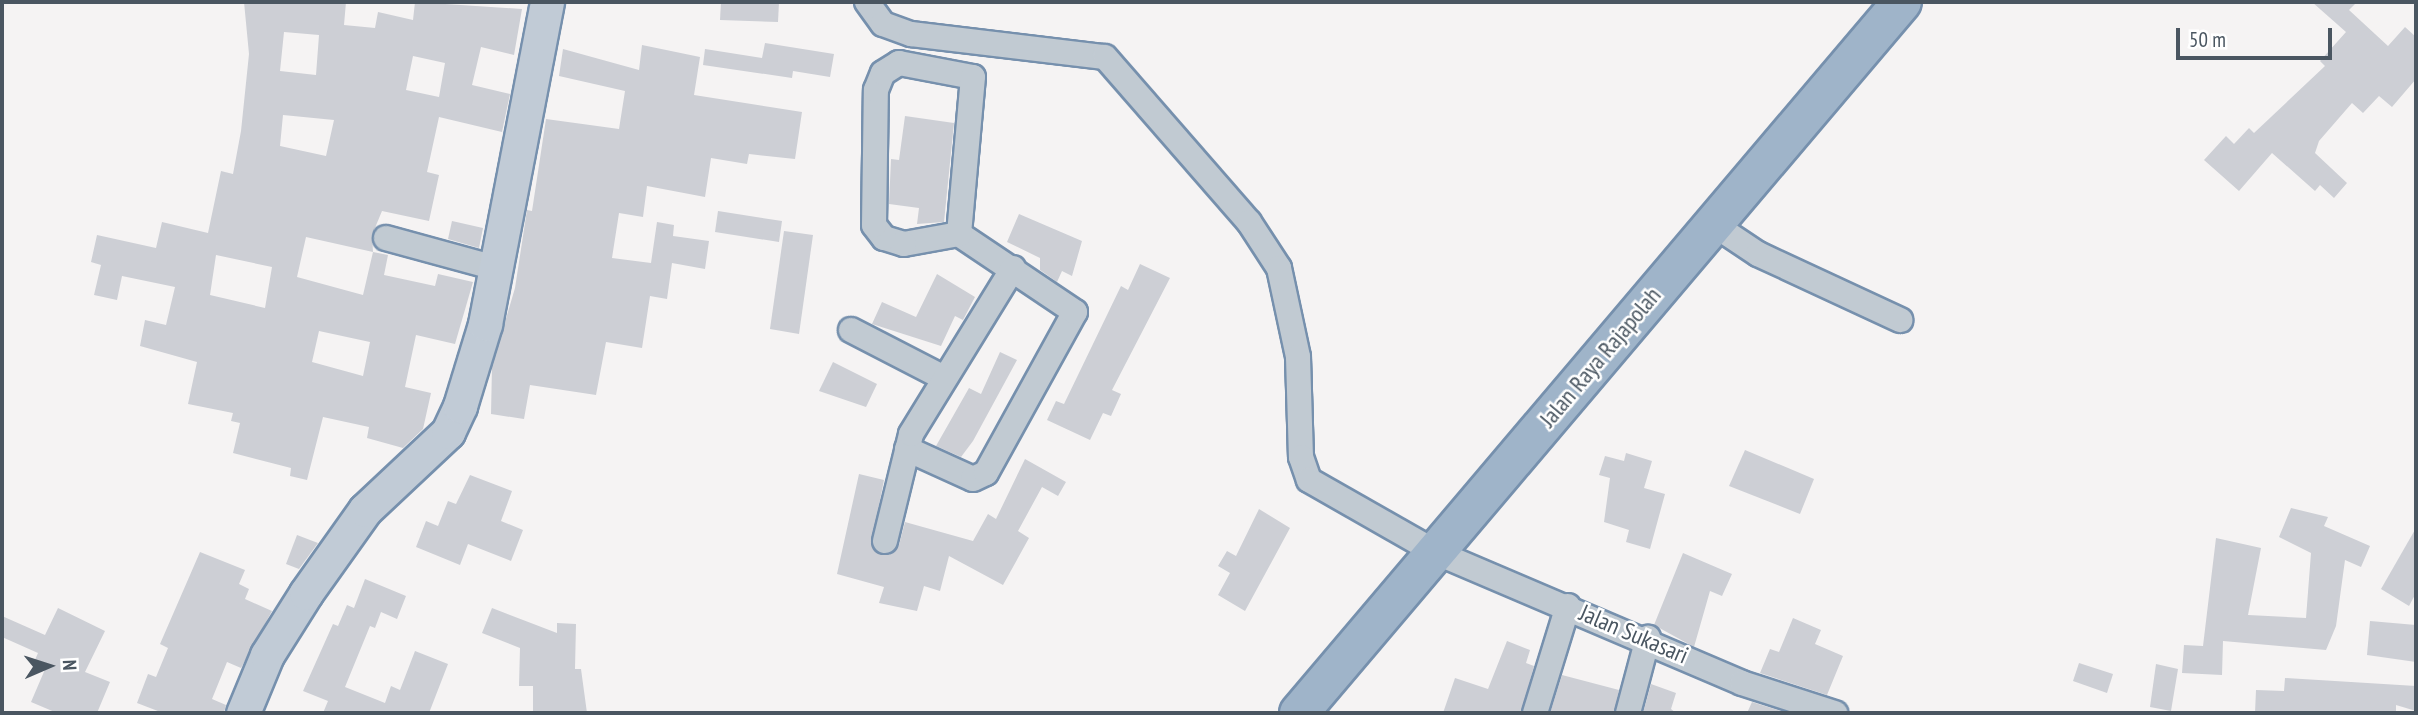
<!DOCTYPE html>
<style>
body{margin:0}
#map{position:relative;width:2418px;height:715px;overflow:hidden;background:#f5f3f3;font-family:"PT Sans Narrow",sans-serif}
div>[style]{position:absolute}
.building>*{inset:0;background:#cdcfd5}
.roads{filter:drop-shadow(2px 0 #7690ad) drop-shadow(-2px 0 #7690ad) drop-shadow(0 2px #7690ad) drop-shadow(0 -2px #7690ad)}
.minor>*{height:24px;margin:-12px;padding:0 12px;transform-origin:12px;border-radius:12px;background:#c1cad2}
.secondary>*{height:33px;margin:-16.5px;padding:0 16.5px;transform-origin:16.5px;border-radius:16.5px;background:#c1cbd6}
.trunk>*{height:38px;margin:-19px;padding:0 19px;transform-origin:19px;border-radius:19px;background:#9fb4c9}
span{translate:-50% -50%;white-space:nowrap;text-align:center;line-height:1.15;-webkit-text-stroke:5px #fff;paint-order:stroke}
.street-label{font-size:24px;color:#4a5661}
.frame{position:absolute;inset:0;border:4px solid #4a5661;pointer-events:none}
.north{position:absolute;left:14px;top:631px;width:70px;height:70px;-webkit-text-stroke:5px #fff;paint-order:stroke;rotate:87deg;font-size:19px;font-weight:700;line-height:28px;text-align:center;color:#4a5661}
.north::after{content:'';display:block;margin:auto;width:24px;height:32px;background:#4a5661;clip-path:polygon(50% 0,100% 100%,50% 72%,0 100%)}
.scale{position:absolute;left:2176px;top:28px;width:156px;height:32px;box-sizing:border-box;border:4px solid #4a5661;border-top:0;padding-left:9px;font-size:21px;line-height:24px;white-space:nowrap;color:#4a5661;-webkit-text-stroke:5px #fff;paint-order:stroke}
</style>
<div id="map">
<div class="building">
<i style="clip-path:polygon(evenodd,244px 2px,346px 2px,344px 25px,375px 28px,378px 12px,413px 20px,415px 2px,522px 9px,514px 55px,481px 47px,472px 85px,510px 94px,502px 132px,439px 117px,427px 172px,439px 175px,429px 221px,382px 211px,372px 235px,373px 252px,388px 255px,384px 275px,435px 286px,438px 274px,473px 282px,455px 344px,416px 335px,405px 387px,431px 393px,423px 429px,403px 448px,367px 438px,369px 427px,323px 417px,307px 480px,290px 476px,291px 468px,233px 453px,240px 423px,231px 421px,233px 413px,188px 404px,197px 362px,140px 346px,145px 320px,166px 325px,175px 287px,122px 276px,117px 300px,94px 295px,101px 265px,91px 262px,97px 235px,156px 248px,162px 222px,208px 233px,221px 171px,233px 174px,241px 131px,249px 54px,244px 2px,284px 32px,319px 35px,316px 75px,280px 71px,284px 32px,244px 2px,413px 56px,445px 63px,439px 97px,406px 90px,413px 56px,244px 2px,283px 115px,334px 120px,326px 156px,280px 146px,283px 115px,244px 2px,306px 237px,373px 252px,363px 295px,297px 277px,306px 237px,244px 2px,216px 255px,272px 267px,265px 308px,210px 295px,216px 255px,244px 2px,319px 331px,370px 342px,363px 376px,312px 362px,319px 331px)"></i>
<i style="clip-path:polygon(721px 2px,779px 2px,778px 22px,720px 20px)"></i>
<i style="clip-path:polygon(2312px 2px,2357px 2px,2349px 10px,2388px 46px,2405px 27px,2416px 37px,2416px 79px,2392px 107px,2379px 96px,2363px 113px,2352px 103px,2319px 141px,2315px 153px,2347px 183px,2334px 198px,2320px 185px,2315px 191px,2272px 153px,2239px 191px,2204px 160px,2226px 136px,2234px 144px,2249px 128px,2254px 133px,2325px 66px,2320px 61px,2346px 32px)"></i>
<i style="clip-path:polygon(765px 43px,834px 54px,830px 77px,793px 71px,792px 78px,703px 65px,705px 49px,762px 58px)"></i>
<i style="clip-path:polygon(642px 45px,700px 57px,694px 95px,802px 112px,795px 159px,749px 154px,747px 164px,711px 158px,705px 197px,647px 186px,643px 217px,619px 213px,612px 258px,651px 263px,657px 222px,674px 225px,673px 236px,709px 241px,705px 269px,672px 263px,667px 299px,650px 296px,642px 348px,606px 342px,596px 395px,530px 385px,524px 419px,491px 414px,492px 366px,515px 288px,527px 210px,532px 211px,546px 119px,619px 129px,625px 91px,559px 76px,563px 49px,639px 70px)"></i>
<i style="clip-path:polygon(905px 116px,954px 123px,944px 222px,917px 224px,919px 208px,889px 204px,891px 159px,899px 160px)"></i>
<i style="clip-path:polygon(718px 211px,782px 221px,779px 242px,715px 232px)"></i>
<i style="clip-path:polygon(1019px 214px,1082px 241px,1072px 276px,1062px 271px,1057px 282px,1040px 270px,1040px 258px,1007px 242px)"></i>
<i style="clip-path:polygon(452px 221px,483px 228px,479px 248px,448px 239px)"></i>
<i style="clip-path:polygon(784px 231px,813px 235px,799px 334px,770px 329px)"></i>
<i style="clip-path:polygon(1140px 264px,1170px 278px,1112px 390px,1121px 394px,1111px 416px,1103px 413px,1090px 440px,1047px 420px,1056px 401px,1064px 404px,1121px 286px,1128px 290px)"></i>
<i style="clip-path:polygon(937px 274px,975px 297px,963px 320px,955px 316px,941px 346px,872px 324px,882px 302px,916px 317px)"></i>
<i style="clip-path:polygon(1000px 352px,1017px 360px,973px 441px,961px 457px,936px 446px,969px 388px,981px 394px)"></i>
<i style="clip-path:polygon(833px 362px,877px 384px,866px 407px,819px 391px)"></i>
<i style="clip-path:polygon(1745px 450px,1814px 479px,1800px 514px,1729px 486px)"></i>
<i style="clip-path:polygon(1626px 453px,1652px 461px,1644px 488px,1665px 494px,1650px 549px,1626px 542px,1629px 530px,1604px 522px,1610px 478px,1599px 475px,1605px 456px,1624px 461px)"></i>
<i style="clip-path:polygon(1025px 459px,1066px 482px,1058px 496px,1042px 487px,1018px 531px,1029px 538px,1003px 585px,949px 556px,940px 591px,924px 586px,917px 611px,879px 603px,884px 587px,837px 574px,859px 474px,884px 480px,871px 545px,889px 555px,899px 545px,905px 522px,973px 541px,988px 514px,996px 519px)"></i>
<i style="clip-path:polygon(470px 475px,512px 491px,501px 521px,523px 530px,511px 561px,468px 544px,460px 565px,416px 547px,426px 521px,438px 526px,448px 501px,456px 504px)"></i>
<i style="clip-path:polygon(2291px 508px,2328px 517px,2324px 526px,2370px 546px,2361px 567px,2345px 560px,2336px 626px,2326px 650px,2223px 641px,2222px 675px,2182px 673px,2184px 645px,2203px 646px,2216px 538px,2261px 548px,2248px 615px,2306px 618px,2311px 553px,2279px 537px)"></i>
<i style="clip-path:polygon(1259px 509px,1290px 528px,1245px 611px,1218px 595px,1230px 573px,1218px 566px,1227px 551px,1236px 556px)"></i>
<i style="clip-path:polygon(2416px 528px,2416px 593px,2409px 606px,2381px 589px)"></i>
<i style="clip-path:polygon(297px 535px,318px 543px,299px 569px,286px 564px)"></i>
<i style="clip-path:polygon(200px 552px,245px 570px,239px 584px,249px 589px,245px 599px,272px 611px,241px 668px,227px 662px,212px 699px,226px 705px,224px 713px,163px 713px,137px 703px,148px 674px,156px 677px,168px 648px,160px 644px)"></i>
<i style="clip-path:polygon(1683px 553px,1732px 574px,1722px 596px,1710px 591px,1694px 647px,1654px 625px)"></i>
<i style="clip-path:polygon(365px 579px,406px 596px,397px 619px,381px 612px,375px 628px,370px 626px,345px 687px,385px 703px,391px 686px,400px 690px,415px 651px,448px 664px,429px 713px,323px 713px,328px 701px,303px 691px,333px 624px,338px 626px,347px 605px,354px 608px)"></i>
<i style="clip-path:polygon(58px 608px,105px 631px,85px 672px,110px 682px,97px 713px,57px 713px,31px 702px,46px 667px,34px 662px,38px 653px,2px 637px,2px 616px,45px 635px)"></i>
<i style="clip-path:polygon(492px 608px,557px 633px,557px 623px,576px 624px,575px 669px,581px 669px,587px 713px,533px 713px,533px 686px,519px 686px,520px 648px,482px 633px)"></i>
<i style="clip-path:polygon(1793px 618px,1821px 630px,1815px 644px,1843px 656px,1827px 695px,1760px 673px,1770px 649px,1779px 652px)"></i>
<i style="clip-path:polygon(2370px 621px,2416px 625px,2416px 662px,2367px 655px)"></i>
<i style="clip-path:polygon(1507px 641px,1530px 650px,1526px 663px,1534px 666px,1521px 713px,1443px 713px,1455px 678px,1488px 689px)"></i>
<i style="clip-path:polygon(2079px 663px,2113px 674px,2107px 693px,2073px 681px)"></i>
<i style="clip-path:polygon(2156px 664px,2178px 669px,2171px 711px,2150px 707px)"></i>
<i style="clip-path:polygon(1562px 675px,1619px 690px,1614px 713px,1550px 713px)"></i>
<i style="clip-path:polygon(2285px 678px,2416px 686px,2416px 711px,2396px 705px,2396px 713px,2255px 713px,2256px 690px,2284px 691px)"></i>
<i style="clip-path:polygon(1651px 684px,1676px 693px,1671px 709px,1676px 713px,1643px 713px)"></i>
<i style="clip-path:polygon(1752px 702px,1787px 713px,1747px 713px)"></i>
</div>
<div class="roads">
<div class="minor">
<i style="left:867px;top:2px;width:27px;rotate:54deg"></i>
<i style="left:883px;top:24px;width:30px;rotate:20deg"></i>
<i style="left:911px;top:34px;width:195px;rotate:6.8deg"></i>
<i style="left:1105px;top:57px;width:219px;rotate:48.9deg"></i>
<i style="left:1249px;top:222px;width:55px;rotate:56.9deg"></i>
<i style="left:1279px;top:268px;width:91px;rotate:77.9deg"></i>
<i style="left:1298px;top:357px;width:100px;rotate:88.3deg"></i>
<i style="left:1301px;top:457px;width:24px;rotate:71deg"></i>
<i style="left:1309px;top:480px;width:145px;rotate:29.7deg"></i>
<i style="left:1435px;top:552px;width:334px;rotate:23.1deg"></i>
<i style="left:1742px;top:683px;width:98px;rotate:17.9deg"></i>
<i style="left:1713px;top:224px;width:54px;rotate:33.7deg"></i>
<i style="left:1758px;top:254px;width:157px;rotate:24.9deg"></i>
<i style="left:386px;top:238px;width:114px;rotate:15.3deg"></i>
<i style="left:851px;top:330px;width:102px;rotate:27.3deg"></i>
<i style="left:907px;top:449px;width:72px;rotate:24.4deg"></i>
<i style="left:973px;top:479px;width:14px;rotate:-25deg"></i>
<i style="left:986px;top:473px;width:184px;rotate:-61.1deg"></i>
<i style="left:1075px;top:312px;width:140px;rotate:-146.1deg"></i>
<i style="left:959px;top:234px;width:56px;rotate:169.7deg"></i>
<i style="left:904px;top:244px;width:21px;rotate:-163deg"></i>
<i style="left:884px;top:238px;width:16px;rotate:-128deg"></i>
<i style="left:874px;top:225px;width:135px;rotate:-89.2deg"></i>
<i style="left:876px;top:90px;width:18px;rotate:-68deg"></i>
<i style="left:883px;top:73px;width:19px;rotate:-32deg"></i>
<i style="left:899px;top:63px;width:75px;rotate:10.7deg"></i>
<i style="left:973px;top:77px;width:158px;rotate:95.1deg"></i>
<i style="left:885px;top:541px;width:110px;rotate:-76.3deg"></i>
<i style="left:911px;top:434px;width:195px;rotate:-58.4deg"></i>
<i style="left:1535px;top:713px;width:112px;rotate:-72.9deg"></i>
<i style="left:1628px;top:713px;width:78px;rotate:-75.1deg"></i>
</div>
<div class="secondary">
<i style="left:243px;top:713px;width:63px;rotate:-67.5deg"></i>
<i style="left:267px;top:655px;width:73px;rotate:-57.8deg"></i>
<i style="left:306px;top:593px;width:102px;rotate:-54.6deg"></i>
<i style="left:365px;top:510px;width:114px;rotate:-43.2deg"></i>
<i style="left:448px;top:432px;width:29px;rotate:-65deg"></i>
<i style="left:460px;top:406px;width:86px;rotate:-73deg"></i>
<i style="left:485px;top:324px;width:328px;rotate:-79.1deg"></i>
</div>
<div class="trunk">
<i style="left:1299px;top:713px;width:932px;rotate:-49.7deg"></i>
</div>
</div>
<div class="street-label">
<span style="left:1600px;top:357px;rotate:-50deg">Jalan Raya Rajapolah</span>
<span style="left:1634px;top:634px;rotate:23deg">Jalan Sukasari</span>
</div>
<div class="frame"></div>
<div class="north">N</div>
<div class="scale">50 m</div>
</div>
